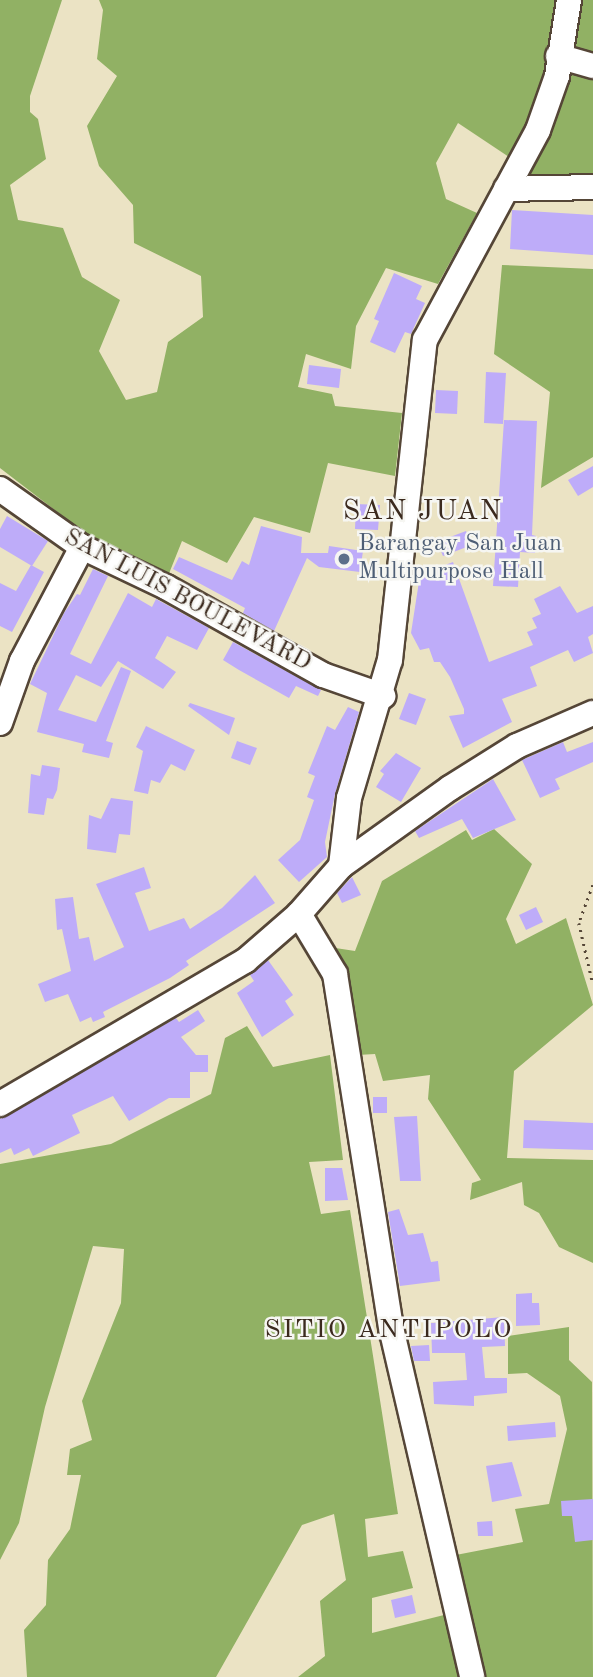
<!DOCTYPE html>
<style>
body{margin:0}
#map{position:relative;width:593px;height:1677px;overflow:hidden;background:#ebe3c4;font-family:"Old Standard TT",serif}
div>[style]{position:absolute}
.forest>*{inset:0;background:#91b164}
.building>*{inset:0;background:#beacf9}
.path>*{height:2.5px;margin-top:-1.25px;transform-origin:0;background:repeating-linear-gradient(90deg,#554637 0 2px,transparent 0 7px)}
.roads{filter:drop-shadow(2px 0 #554637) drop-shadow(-2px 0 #554637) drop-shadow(0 2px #554637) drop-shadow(0 -2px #554637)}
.minor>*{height:24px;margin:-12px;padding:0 12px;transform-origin:12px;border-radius:12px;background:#fff}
.dots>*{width:19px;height:19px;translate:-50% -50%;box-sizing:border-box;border:4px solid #f6f6f2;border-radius:50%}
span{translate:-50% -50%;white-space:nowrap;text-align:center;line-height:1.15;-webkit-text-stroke:5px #f6f6f2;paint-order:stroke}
.service-label{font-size:24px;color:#4e5e75}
.left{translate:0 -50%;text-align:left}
.street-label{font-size:24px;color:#3b2a1e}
.neighbourhood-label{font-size:26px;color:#3b2a1e;letter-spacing:2px}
.quarter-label{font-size:28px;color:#3b2a1e;letter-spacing:2px}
</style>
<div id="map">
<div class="forest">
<i style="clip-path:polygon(0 0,62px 0,30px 96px,30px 112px,38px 119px,46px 159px,10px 185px,18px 220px,63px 228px,82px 277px,120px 300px,99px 351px,126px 400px,157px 392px,168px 342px,203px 317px,201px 276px,134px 243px,133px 205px,99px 166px,87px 126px,117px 76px,97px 59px,103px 10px,99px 0,593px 0,593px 195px,518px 191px,509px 157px,458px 123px,436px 163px,446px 199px,477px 213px,438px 284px,386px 268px,356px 326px,351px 369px,306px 354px,298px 387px,332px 394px,335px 406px,402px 413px,395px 476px,328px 463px,310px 533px,254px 517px,227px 563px,182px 541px,168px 576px,86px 534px,0 468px)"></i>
<i style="clip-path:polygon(502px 265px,593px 269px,593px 457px,541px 488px,550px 392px,494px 354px)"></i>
<i style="clip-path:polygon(494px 829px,532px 864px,506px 919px,516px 944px,566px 918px,593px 1005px,514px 1071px,507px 1158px,593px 1160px,593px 1263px,559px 1247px,539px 1213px,524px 1205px,522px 1182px,470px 1200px,472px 1183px,481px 1180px,428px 1099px,430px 1075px,383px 1081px,375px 1054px,340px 1056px,316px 945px,355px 951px,382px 881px,466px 830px,472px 840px)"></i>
<i style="clip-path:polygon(247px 1026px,273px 1067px,330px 1055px,343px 1160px,309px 1162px,321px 1214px,350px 1210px,398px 1514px,365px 1519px,368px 1557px,403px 1551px,413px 1588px,372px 1598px,372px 1633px,448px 1614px,430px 1560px,523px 1542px,515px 1509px,549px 1504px,567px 1429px,560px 1396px,527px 1373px,508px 1374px,508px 1336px,569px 1327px,569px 1360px,592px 1382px,593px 1677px,298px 1677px,325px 1656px,320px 1601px,346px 1580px,334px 1514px,302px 1525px,216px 1677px,27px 1677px,24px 1630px,46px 1605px,48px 1560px,70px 1529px,81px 1475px,67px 1475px,70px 1449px,92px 1440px,82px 1401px,121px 1303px,124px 1249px,93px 1246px,45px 1407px,19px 1523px,0 1560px,0 1164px,111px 1144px,211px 1094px,225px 1038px)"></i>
</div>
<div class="building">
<i style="clip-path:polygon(512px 210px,593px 215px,593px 255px,510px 249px)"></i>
<i style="clip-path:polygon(394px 273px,422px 286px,416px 299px,425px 303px,411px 334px,405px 332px,395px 353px,370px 342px,379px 321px,374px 319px)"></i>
<i style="clip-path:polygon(309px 365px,341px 369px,339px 388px,307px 384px)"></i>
<i style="clip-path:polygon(486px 372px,506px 373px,503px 424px,484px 423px)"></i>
<i style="clip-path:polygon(436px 390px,458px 391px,457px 414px,435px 413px)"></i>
<i style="clip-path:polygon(504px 420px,537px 421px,532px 535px,536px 536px,535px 553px,520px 552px,518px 587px,493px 586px)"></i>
<i style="clip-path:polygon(593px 466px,593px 487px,578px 496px,568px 480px)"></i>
<i style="clip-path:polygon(356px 504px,380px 505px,378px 530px,355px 529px)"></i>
<i style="clip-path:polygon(7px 516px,48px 541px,32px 566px,0 547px,0 529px)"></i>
<i style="clip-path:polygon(261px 526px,302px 537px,301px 553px,328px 553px,329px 546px,363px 551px,360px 572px,319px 567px,307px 558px,274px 631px,243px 613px,245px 608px,173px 569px,179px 557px,232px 580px,242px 561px,249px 565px)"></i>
<i style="clip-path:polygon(466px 531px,472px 545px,443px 556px,437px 542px)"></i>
<i style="clip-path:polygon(453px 562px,489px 662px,533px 645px,527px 632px,537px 628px,532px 618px,541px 614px,534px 599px,560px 586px,577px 613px,593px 606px,593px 634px,588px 637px,593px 653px,574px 662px,568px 650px,530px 667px,537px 686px,502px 699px,512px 722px,463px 748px,449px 716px,464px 714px,464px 709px,450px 677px,440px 662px,434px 662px,429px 648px,420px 650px,411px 633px,420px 575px)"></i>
<i style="clip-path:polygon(31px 565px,44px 572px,12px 632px,0 626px,0 583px,16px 591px)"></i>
<i style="clip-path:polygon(93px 569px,108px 576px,70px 654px,91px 664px,128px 593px,152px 607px,156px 599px,209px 628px,197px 650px,167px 636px,155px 658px,176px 672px,163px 689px,118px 661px,101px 687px,76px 675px,58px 710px,96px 722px,121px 667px,131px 671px,106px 741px,113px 743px,109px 758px,82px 752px,84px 744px,37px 732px,47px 693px,30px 684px,64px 613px,77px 594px,80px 595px)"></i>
<i style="clip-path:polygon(233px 642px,321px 690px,318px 696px,296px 686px,289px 698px,239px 670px,223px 660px)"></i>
<i style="clip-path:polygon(409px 693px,426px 699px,416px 725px,399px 719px)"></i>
<i style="clip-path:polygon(190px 703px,235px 718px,229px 735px,188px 706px)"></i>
<i style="clip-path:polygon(348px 707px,359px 712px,335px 794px,325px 842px,327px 857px,299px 882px,278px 860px,300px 840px,314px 800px,307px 797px,315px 776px,308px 773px,327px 726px,335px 730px)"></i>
<i style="clip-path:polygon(146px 726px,195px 750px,185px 771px,171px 764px,160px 783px,151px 780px,148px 794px,134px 791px,143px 751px,136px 747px)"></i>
<i style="clip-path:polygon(237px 741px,257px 748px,250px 765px,231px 758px)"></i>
<i style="clip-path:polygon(563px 742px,567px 752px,593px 742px,593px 762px,555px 779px,560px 789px,540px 798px,522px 760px)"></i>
<i style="clip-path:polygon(396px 753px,421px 768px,401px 802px,376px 787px,384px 774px,380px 771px)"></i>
<i style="clip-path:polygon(42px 765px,60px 768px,57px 790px,53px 799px,47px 798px,44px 815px,28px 813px,31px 774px,40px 776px)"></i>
<i style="clip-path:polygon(493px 779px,516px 820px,473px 838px,462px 819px,419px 838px,415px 831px)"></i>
<i style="clip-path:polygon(111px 798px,133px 801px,130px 835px,119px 834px,116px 853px,87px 849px,89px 815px,101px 819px)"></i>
<i style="clip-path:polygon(144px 867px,151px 888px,135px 893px,149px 931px,184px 918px,190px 929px,222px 908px,255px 875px,275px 903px,186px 961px,189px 965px,170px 978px,103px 1012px,105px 1017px,93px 1022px,91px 1017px,80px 1022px,68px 994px,45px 1002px,38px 984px,71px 971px,62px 929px,57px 930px,55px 899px,73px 897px,79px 939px,89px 937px,94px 961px,124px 947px,96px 884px)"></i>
<i style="clip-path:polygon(352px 877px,361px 895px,342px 903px,337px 893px)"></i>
<i style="clip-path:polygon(536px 907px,543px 922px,526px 930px,519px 915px)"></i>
<i style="clip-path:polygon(268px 960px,293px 995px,285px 1001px,294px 1015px,262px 1037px,237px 993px,254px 981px,250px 975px)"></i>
<i style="clip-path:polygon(198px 1010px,205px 1021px,181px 1037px,196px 1055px,208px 1055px,208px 1072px,190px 1072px,190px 1098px,169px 1098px,129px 1121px,113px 1096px,72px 1115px,80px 1133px,33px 1156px,29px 1148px,14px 1155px,11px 1148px,0 1153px,0 1119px,176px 1018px,179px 1022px)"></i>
<i style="clip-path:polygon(373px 1097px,387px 1097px,387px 1113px,373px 1113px)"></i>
<i style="clip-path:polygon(417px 1116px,421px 1181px,400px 1181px,394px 1117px)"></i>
<i style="clip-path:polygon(524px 1120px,593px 1123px,593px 1150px,523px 1148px)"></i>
<i style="clip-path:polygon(325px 1168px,342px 1168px,348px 1200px,325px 1201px)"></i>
<i style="clip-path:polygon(399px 1209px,408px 1235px,423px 1233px,431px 1262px,438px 1261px,440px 1281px,400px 1286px,388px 1212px)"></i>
<i style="clip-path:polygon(532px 1293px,532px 1303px,539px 1303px,540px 1325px,516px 1326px,516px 1294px)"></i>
<i style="clip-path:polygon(504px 1317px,505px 1346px,482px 1347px,485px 1378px,507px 1378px,507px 1393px,474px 1396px,474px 1406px,434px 1404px,433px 1382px,467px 1380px,465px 1353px,432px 1353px,431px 1323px)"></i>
<i style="clip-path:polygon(429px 1345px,430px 1361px,414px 1361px,411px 1346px)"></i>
<i style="clip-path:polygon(555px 1422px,556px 1437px,508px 1441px,507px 1426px)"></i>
<i style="clip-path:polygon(512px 1462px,522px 1496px,492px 1502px,486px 1466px)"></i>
<i style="clip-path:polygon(593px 1499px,593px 1540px,575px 1542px,572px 1516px,562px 1516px,561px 1501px)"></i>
<i style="clip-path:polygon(492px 1521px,493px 1536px,478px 1536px,477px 1522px)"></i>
<i style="clip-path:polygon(412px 1595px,416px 1613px,395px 1618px,391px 1600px)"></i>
</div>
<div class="path">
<i style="left:370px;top:547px;width:11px;rotate:5deg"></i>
<i style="left:593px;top:885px;width:40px;rotate:110.2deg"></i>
<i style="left:579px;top:923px;width:63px;rotate:77.1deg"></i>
</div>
<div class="roads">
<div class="minor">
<i style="left:558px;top:56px;width:36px;rotate:16deg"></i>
<i style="left:506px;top:189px;width:87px;rotate:-1.3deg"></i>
<i style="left:0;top:489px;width:100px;rotate:35.3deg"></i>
<i style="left:82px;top:547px;width:93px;rotate:25.5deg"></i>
<i style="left:166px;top:587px;width:180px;rotate:29.3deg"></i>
<i style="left:323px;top:675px;width:64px;rotate:19.3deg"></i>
<i style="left:0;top:723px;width:66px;rotate:-70.5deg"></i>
<i style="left:22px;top:661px;width:129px;rotate:-62.2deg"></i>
<i style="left:341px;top:866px;width:68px;rotate:-83.3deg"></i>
<i style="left:349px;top:798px;width:144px;rotate:-73.5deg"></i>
<i style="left:390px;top:660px;width:322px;rotate:-83.8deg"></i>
<i style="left:425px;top:340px;width:238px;rotate:-61.7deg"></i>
<i style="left:538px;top:130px;width:57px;rotate:-70.6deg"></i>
<i style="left:557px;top:76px;width:77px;rotate:-81deg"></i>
<i style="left:299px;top:914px;width:70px;rotate:59deg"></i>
<i style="left:335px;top:974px;width:363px;rotate:81deg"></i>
<i style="left:392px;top:1332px;width:354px;rotate:76.9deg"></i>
<i style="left:0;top:1104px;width:284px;rotate:-30.3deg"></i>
<i style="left:245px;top:961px;width:72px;rotate:-41deg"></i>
<i style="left:299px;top:914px;width:64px;rotate:-48.8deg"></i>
<i style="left:341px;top:866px;width:134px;rotate:-35.6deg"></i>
<i style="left:450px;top:788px;width:79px;rotate:-32.1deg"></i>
<i style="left:517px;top:746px;width:83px;rotate:-23.5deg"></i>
</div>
</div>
<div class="dots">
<i style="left:344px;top:559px;background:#5c6f8a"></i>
</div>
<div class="service-label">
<span class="left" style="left:358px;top:559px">Barangay San Juan<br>Multipurpose Hall</span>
</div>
<div class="street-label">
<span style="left:187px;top:601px;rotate:28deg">SAN LUIS BOULEVARD</span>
</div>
<div class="neighbourhood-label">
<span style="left:389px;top:1331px">SITIO ANTIPOLO</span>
</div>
<div class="quarter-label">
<span style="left:423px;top:512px">SAN JUAN</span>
</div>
</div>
